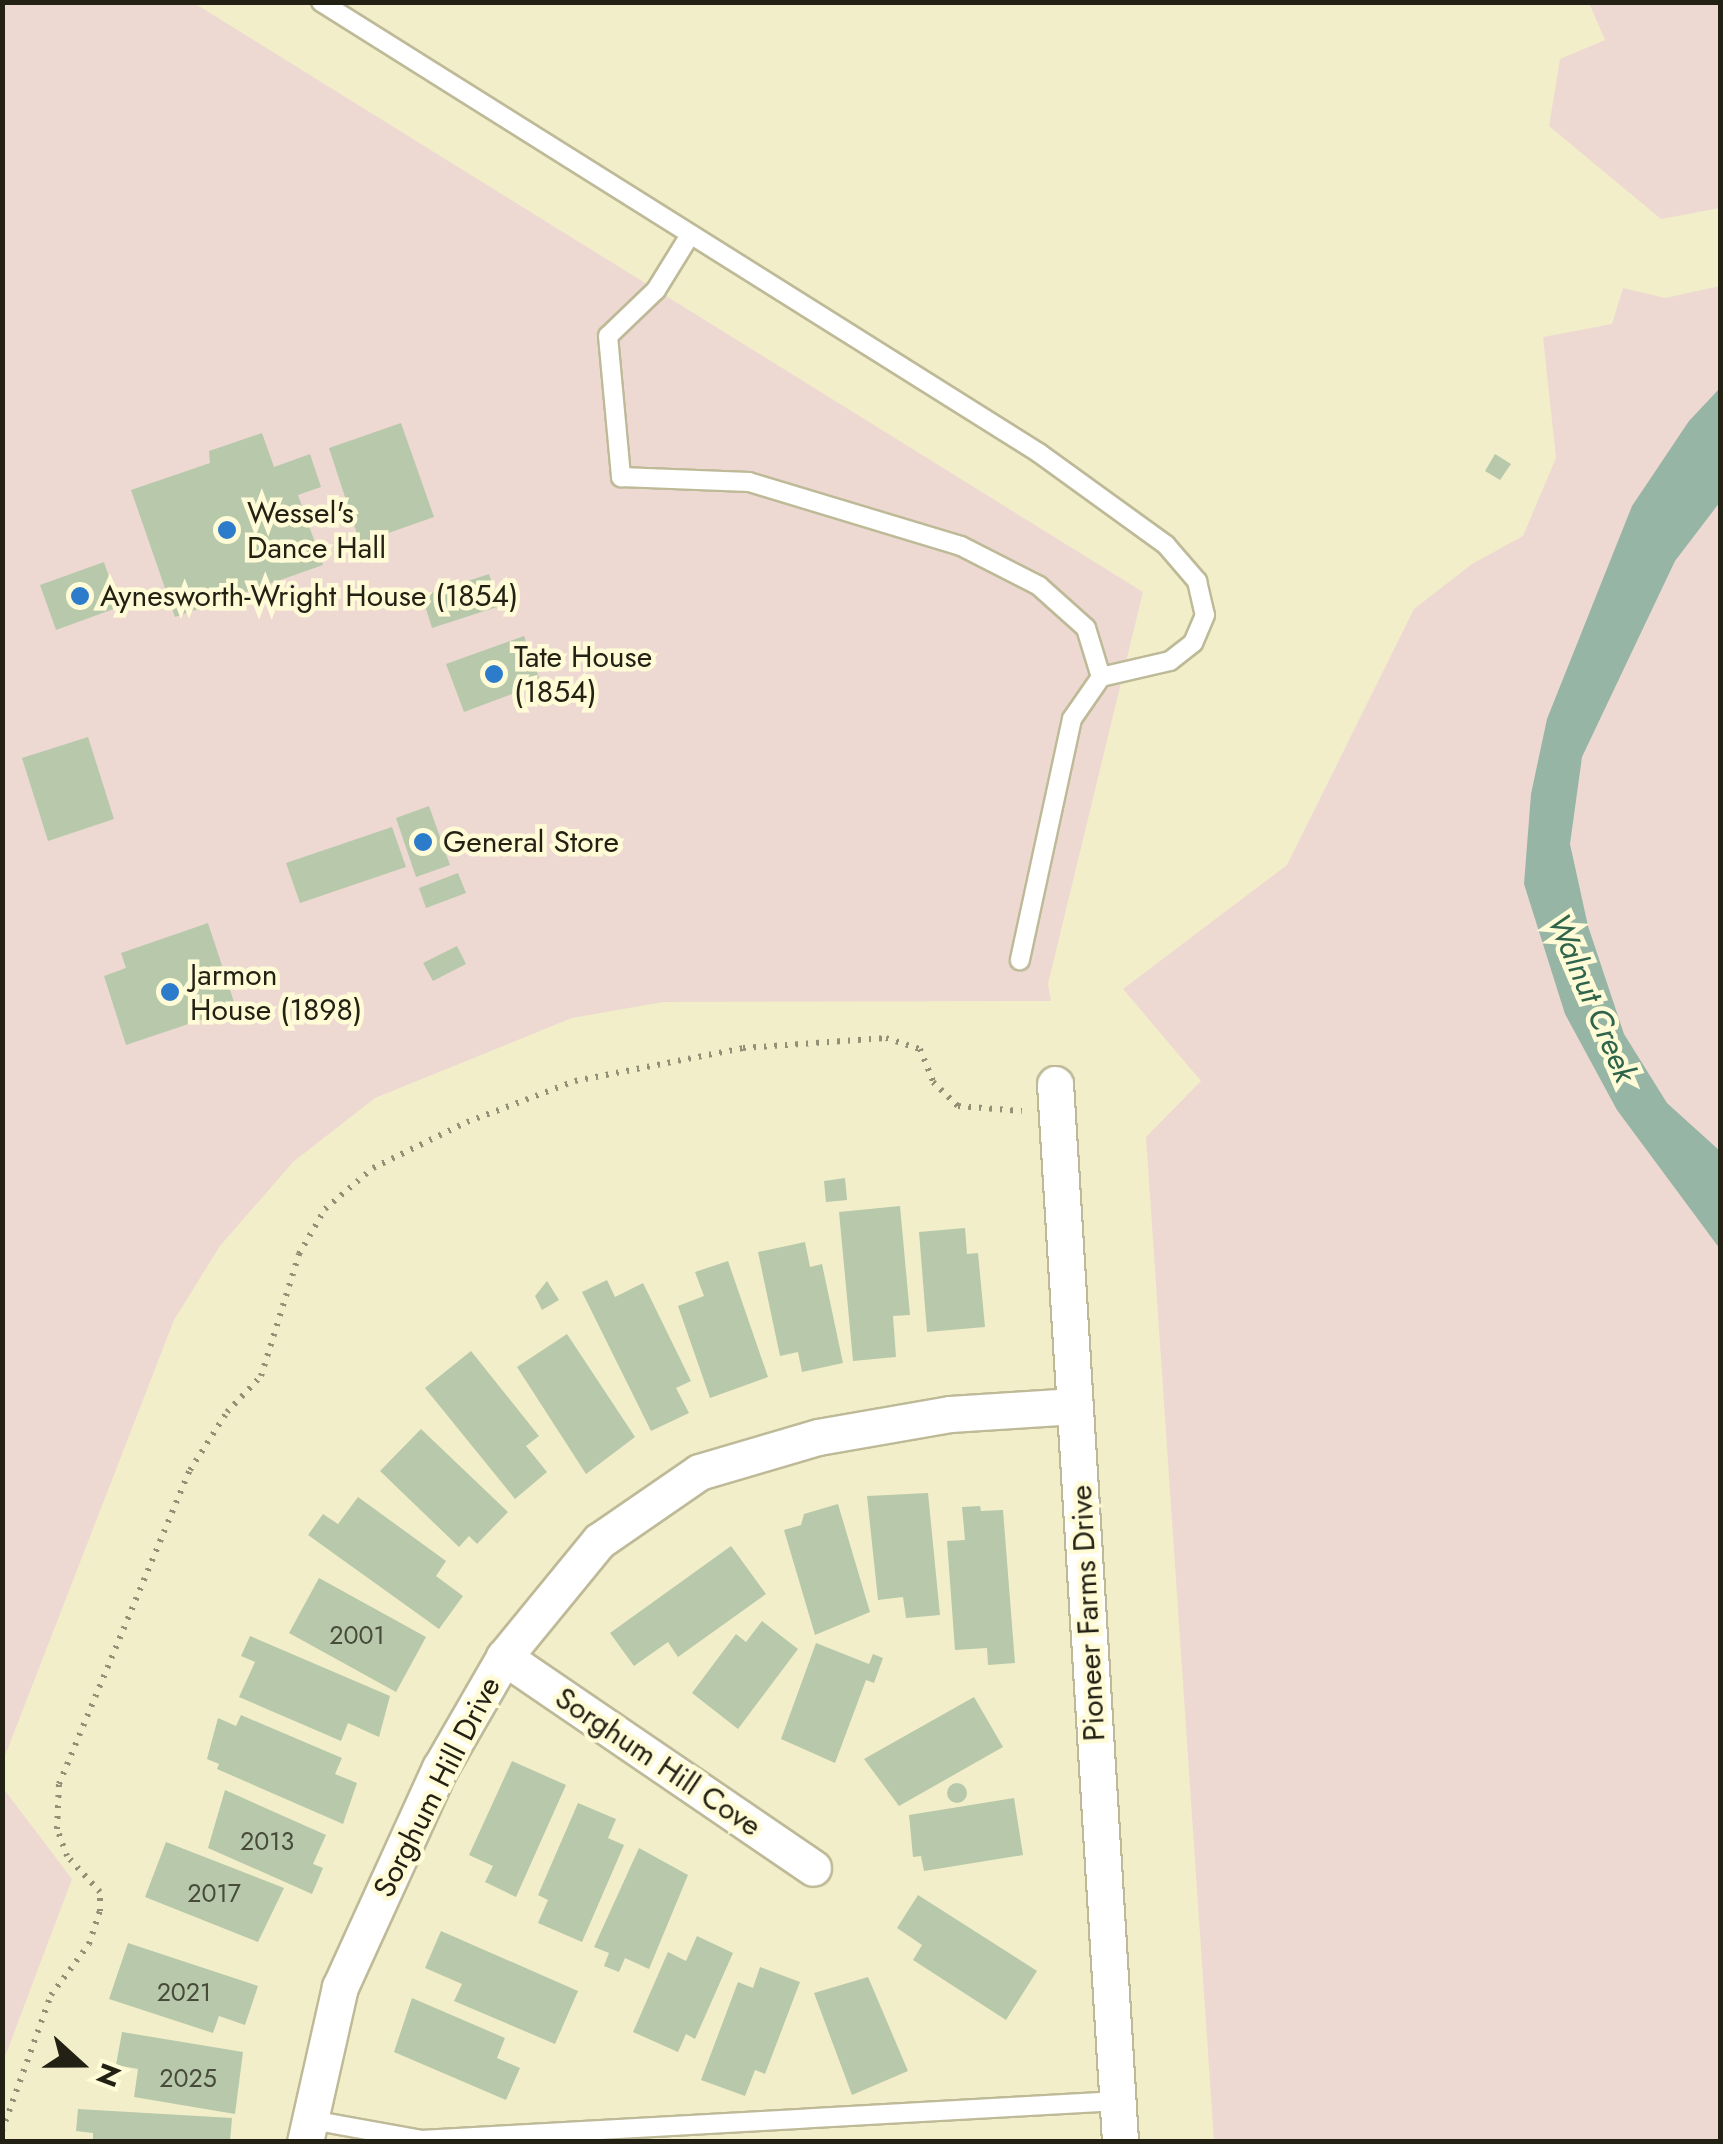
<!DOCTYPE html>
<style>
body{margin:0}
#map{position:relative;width:1723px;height:2144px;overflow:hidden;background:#f2eeca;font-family:Jost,sans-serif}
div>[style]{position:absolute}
.green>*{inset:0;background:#edd9d2}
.water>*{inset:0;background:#97b5a5}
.building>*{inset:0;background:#b7c9aa}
.round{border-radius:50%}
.path>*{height:6px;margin-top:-3px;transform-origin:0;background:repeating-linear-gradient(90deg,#939076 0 2.5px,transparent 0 10.5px)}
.roads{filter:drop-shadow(2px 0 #beba98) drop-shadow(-2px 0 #beba98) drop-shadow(0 2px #beba98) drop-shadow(0 -2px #beba98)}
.lane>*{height:18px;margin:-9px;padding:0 9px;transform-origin:9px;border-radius:9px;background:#fff}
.street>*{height:35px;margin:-17.5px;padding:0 17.5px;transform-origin:17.5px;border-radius:17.5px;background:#fff}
.dots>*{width:28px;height:28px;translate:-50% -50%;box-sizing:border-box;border:5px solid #fffbd7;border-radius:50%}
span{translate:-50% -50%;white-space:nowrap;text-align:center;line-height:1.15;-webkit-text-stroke:9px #fffbd7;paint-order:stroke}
.number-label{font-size:25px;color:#484b3a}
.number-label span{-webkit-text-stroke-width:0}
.poi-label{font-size:30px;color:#232114}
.left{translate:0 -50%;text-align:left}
.street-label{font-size:30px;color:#232114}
.water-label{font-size:32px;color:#2e644b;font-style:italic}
.frame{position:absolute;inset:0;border:5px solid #232114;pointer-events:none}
.north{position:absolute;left:30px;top:2014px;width:100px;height:100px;-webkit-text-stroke:8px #fffbd7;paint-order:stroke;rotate:111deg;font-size:28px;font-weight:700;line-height:40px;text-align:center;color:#232114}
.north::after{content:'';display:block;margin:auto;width:35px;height:45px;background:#232114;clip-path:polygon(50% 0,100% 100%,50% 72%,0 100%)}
</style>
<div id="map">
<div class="green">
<i style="clip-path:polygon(3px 3px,194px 3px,1143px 592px,1048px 984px,1051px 1001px,663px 1002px,572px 1018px,375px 1098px,293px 1162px,220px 1246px,174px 1320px,3px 1761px)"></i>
<i style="clip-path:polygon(1589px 3px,1720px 3px,1720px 208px,1661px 219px,1549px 126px,1560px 59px,1605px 40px)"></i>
<i style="clip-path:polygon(1720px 286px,1720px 2141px,1214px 2141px,1146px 1137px,1201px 1081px,1123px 989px,1287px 865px,1414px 609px,1472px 564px,1523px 536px,1556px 458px,1543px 337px,1612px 324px,1623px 288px,1665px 298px)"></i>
<i style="clip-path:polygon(3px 1788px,72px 1879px,3px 2062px)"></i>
</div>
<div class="water">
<i style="clip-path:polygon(1720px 388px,1720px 502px,1675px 561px,1582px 757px,1570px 844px,1588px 926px,1624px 1034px,1667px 1103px,1720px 1151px,1720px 1249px,1617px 1110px,1565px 1014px,1524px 884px,1531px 794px,1547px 719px,1632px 506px,1689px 421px)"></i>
</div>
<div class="building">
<i style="clip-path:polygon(401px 423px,434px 517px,360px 543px,329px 448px)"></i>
<i style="clip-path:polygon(262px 433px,274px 467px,310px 454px,321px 487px,298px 495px,323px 565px,175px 617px,131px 490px,210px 463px,209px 451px)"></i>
<i style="clip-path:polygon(1495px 454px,1511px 464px,1500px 480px,1485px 471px)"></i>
<i style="clip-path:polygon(104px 562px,119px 607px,56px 630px,40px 585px)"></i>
<i style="clip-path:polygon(489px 574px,500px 606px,432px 628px,422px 596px)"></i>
<i style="clip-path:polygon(524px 636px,541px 683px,464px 712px,446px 664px)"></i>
<i style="clip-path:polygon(88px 737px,114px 819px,48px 841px,22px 758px)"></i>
<i style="clip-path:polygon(429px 806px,450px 865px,416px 877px,396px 818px)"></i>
<i style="clip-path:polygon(392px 827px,406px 867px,300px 903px,286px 863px)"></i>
<i style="clip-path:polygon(458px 873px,466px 893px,426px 908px,419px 888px)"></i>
<i style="clip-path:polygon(208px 923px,236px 1008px,126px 1045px,104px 976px,126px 968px,121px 953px)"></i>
<i style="clip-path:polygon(457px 946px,466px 964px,433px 981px,423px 963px)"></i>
<i style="clip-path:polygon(845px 1178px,847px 1200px,826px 1202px,824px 1181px)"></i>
<i style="clip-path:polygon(900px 1206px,910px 1315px,893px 1316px,896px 1357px,853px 1361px,839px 1212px)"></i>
<i style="clip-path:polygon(965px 1228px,967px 1254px,978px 1253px,985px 1327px,927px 1332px,919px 1232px)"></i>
<i style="clip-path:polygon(805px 1242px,810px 1267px,822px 1264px,843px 1363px,802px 1372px,798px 1352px,780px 1356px,758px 1252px)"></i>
<i style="clip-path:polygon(728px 1261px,768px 1377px,710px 1398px,678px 1306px,704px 1296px,695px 1272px)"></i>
<i style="clip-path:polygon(607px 1280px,615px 1297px,643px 1283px,691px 1381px,676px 1388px,689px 1413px,651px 1431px,582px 1292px)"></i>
<i style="clip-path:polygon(547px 1281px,559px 1300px,542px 1310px,535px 1296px)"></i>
<i style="clip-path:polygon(567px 1334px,635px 1437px,586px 1474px,517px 1367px)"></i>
<i style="clip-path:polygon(471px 1351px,539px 1436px,526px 1446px,547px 1472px,515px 1499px,425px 1388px)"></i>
<i style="clip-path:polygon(421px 1429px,508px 1512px,477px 1544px,469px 1536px,459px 1547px,380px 1471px)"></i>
<i style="clip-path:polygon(928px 1493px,940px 1615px,906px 1618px,903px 1597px,878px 1600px,867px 1496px)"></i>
<i style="clip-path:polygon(358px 1497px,446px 1561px,436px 1576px,463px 1596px,439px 1629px,308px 1535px,323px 1514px,338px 1524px)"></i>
<i style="clip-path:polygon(838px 1504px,870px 1612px,815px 1635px,784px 1530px,801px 1525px,804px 1514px)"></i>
<i style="clip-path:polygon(980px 1506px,981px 1511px,1003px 1510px,1015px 1663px,988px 1665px,987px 1648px,955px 1650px,947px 1541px,965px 1540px,962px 1507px)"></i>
<i style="clip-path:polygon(731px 1546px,766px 1594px,678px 1657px,668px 1642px,634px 1666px,610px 1633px)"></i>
<i style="clip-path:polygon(319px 1578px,426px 1637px,396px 1692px,289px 1633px)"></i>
<i style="clip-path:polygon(762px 1621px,798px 1649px,738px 1729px,692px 1693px,736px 1634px,746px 1642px)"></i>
<i style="clip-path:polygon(250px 1636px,390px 1696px,379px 1737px,348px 1723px,341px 1741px,239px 1697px,255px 1662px,241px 1656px)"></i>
<i style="clip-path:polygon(816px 1643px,869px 1664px,873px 1654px,883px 1658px,874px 1683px,866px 1680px,835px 1763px,781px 1739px)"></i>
<i style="clip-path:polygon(974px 1697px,1003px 1747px,899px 1806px,864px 1759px)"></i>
<i style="clip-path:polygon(241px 1715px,342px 1758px,335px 1774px,357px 1783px,343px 1824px,217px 1769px,219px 1764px,207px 1759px,218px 1718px,236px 1726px)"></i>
<i style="clip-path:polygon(512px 1761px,566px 1785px,516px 1897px,485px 1882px,493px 1866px,469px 1855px)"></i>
<i class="round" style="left:947px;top:1783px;width:20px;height:20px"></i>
<i style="clip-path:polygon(225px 1790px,326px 1835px,313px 1864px,323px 1868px,312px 1894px,208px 1848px)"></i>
<i style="clip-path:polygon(1014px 1798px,1023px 1855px,924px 1871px,921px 1856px,913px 1857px,909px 1815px)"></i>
<i style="clip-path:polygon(578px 1803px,616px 1819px,608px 1838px,624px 1845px,582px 1942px,538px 1923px,548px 1900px,538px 1895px)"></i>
<i style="clip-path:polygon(166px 1842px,284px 1888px,258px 1942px,145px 1897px)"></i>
<i style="clip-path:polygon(639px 1848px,688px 1875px,649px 1969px,625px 1958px,619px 1972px,604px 1966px,609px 1953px,594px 1947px)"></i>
<i style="clip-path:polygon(918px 1895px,1037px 1971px,1006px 2020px,913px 1960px,922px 1945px,897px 1928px)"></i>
<i style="clip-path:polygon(441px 1931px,578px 1991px,555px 2044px,454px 2001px,462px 1984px,425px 1968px)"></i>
<i style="clip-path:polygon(697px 1936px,733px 1953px,695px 2039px,686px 2034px,678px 2052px,633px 2032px,668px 1952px,686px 1961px)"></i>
<i style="clip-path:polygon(128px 1943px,258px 1986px,245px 2025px,219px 2016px,213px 2033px,109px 1999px)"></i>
<i style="clip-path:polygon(760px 1967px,800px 1982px,765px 2074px,755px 2070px,745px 2096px,701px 2080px,738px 1982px,753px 1988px)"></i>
<i style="clip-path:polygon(868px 1977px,908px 2071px,852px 2095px,814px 1993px)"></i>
<i style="clip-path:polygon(412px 1998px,505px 2038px,497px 2058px,520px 2068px,506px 2100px,394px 2052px)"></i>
<i style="clip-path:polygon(122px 2032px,243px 2052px,235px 2114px,134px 2097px,138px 2069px,116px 2065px)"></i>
<i style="clip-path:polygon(78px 2109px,232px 2118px,230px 2142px,93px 2142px,93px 2133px,76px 2131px)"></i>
</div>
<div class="path">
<i style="left:2px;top:2131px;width:145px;rotate:-70.2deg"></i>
<i style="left:51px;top:1995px;width:64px;rotate:-53.3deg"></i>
<i style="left:89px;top:1944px;width:35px;rotate:-72deg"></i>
<i style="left:100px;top:1911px;width:19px;rotate:-90deg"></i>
<i style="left:100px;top:1892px;width:49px;rotate:-132.5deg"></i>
<i style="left:67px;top:1856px;width:29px;rotate:-110deg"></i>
<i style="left:57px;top:1829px;width:45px;rotate:-87.5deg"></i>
<i style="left:59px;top:1784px;width:340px;rotate:-67.4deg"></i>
<i style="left:190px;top:1470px;width:69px;rotate:-57.5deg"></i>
<i style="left:227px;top:1412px;width:50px;rotate:-46.6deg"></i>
<i style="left:261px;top:1376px;width:128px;rotate:-72.7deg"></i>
<i style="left:299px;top:1254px;width:52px;rotate:-60deg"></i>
<i style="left:325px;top:1209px;width:63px;rotate:-40.5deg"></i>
<i style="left:373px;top:1168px;width:105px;rotate:-26.1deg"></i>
<i style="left:467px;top:1122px;width:116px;rotate:-20.8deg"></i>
<i style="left:575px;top:1081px;width:171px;rotate:-11.1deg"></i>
<i style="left:743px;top:1048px;width:143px;rotate:-4deg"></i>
<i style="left:886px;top:1038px;width:36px;rotate:18deg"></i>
<i style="left:920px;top:1049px;width:35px;rotate:68deg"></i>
<i style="left:933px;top:1082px;width:35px;rotate:44deg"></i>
<i style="left:958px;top:1106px;width:64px;rotate:4.5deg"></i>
</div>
<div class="roads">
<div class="lane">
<i style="left:321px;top:2px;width:848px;rotate:32.13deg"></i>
<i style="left:1039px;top:453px;width:157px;rotate:35.9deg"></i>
<i style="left:1166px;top:545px;width:48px;rotate:49.3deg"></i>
<i style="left:1197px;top:581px;width:35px;rotate:77deg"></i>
<i style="left:1205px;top:615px;width:30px;rotate:113deg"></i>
<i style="left:1193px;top:643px;width:29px;rotate:142deg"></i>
<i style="left:1170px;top:661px;width:71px;rotate:166.9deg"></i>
<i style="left:1101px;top:677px;width:51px;rotate:124.6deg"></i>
<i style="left:1072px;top:719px;width:247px;rotate:102.2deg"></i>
<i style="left:690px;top:235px;width:65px;rotate:121.7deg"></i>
<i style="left:656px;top:290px;width:66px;rotate:136.2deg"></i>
<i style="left:608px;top:336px;width:142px;rotate:84.7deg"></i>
<i style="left:621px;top:477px;width:128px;rotate:2.2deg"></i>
<i style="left:749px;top:482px;width:221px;rotate:16.8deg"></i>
<i style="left:961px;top:546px;width:88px;rotate:27.1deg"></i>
<i style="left:1039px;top:586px;width:63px;rotate:41.8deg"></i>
<i style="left:1086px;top:628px;width:51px;rotate:73deg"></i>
<i style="left:306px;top:2119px;width:117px;rotate:10.3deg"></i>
<i style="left:421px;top:2140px;width:698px;rotate:-3.2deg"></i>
</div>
<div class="street">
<i style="left:1055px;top:1084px;width:1060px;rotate:86.48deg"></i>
<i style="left:504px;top:1657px;width:374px;rotate:34.3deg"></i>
<i style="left:305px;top:2142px;width:159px;rotate:-77.3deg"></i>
<i style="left:340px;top:1987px;width:241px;rotate:-65.5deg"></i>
<i style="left:440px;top:1768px;width:128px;rotate:-60deg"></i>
<i style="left:504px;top:1657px;width:150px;rotate:-50.7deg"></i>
<i style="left:599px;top:1541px;width:121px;rotate:-34.6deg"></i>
<i style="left:699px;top:1472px;width:124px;rotate:-16.4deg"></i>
<i style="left:818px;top:1437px;width:134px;rotate:-9.9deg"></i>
<i style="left:950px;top:1414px;width:125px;rotate:-3.7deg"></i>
</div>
</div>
<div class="dots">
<i style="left:227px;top:530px;background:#2d7bcb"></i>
<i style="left:80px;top:596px;background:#2d7bcb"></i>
<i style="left:494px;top:674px;background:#2d7bcb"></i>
<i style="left:423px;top:842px;background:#2d7bcb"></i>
<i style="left:170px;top:992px;background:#2d7bcb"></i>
</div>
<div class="number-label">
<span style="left:357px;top:1635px">2001</span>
<span style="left:267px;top:1841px">2013</span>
<span style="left:214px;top:1893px">2017</span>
<span style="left:184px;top:1992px">2021</span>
<span style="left:188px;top:2078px">2025</span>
</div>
<div class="poi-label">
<span class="left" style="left:247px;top:530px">Wessel's<br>Dance Hall</span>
<span class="left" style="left:100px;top:596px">Aynesworth-Wright House (1854)</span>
<span class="left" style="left:514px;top:674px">Tate House<br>(1854)</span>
<span class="left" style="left:443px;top:842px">General Store</span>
<span class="left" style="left:190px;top:992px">Jarmon<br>House (1898)</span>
</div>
<div class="street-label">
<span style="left:1088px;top:1613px;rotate:-93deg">Pioneer Farms Drive</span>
<span style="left:658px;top:1762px;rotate:34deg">Sorghum Hill Cove</span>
<span style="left:437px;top:1787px;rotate:-63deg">Sorghum Hill Drive</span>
</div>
<div class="water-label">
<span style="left:1592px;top:998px;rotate:67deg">Walnut Creek</span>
</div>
<div class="frame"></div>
<div class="north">N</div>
</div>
